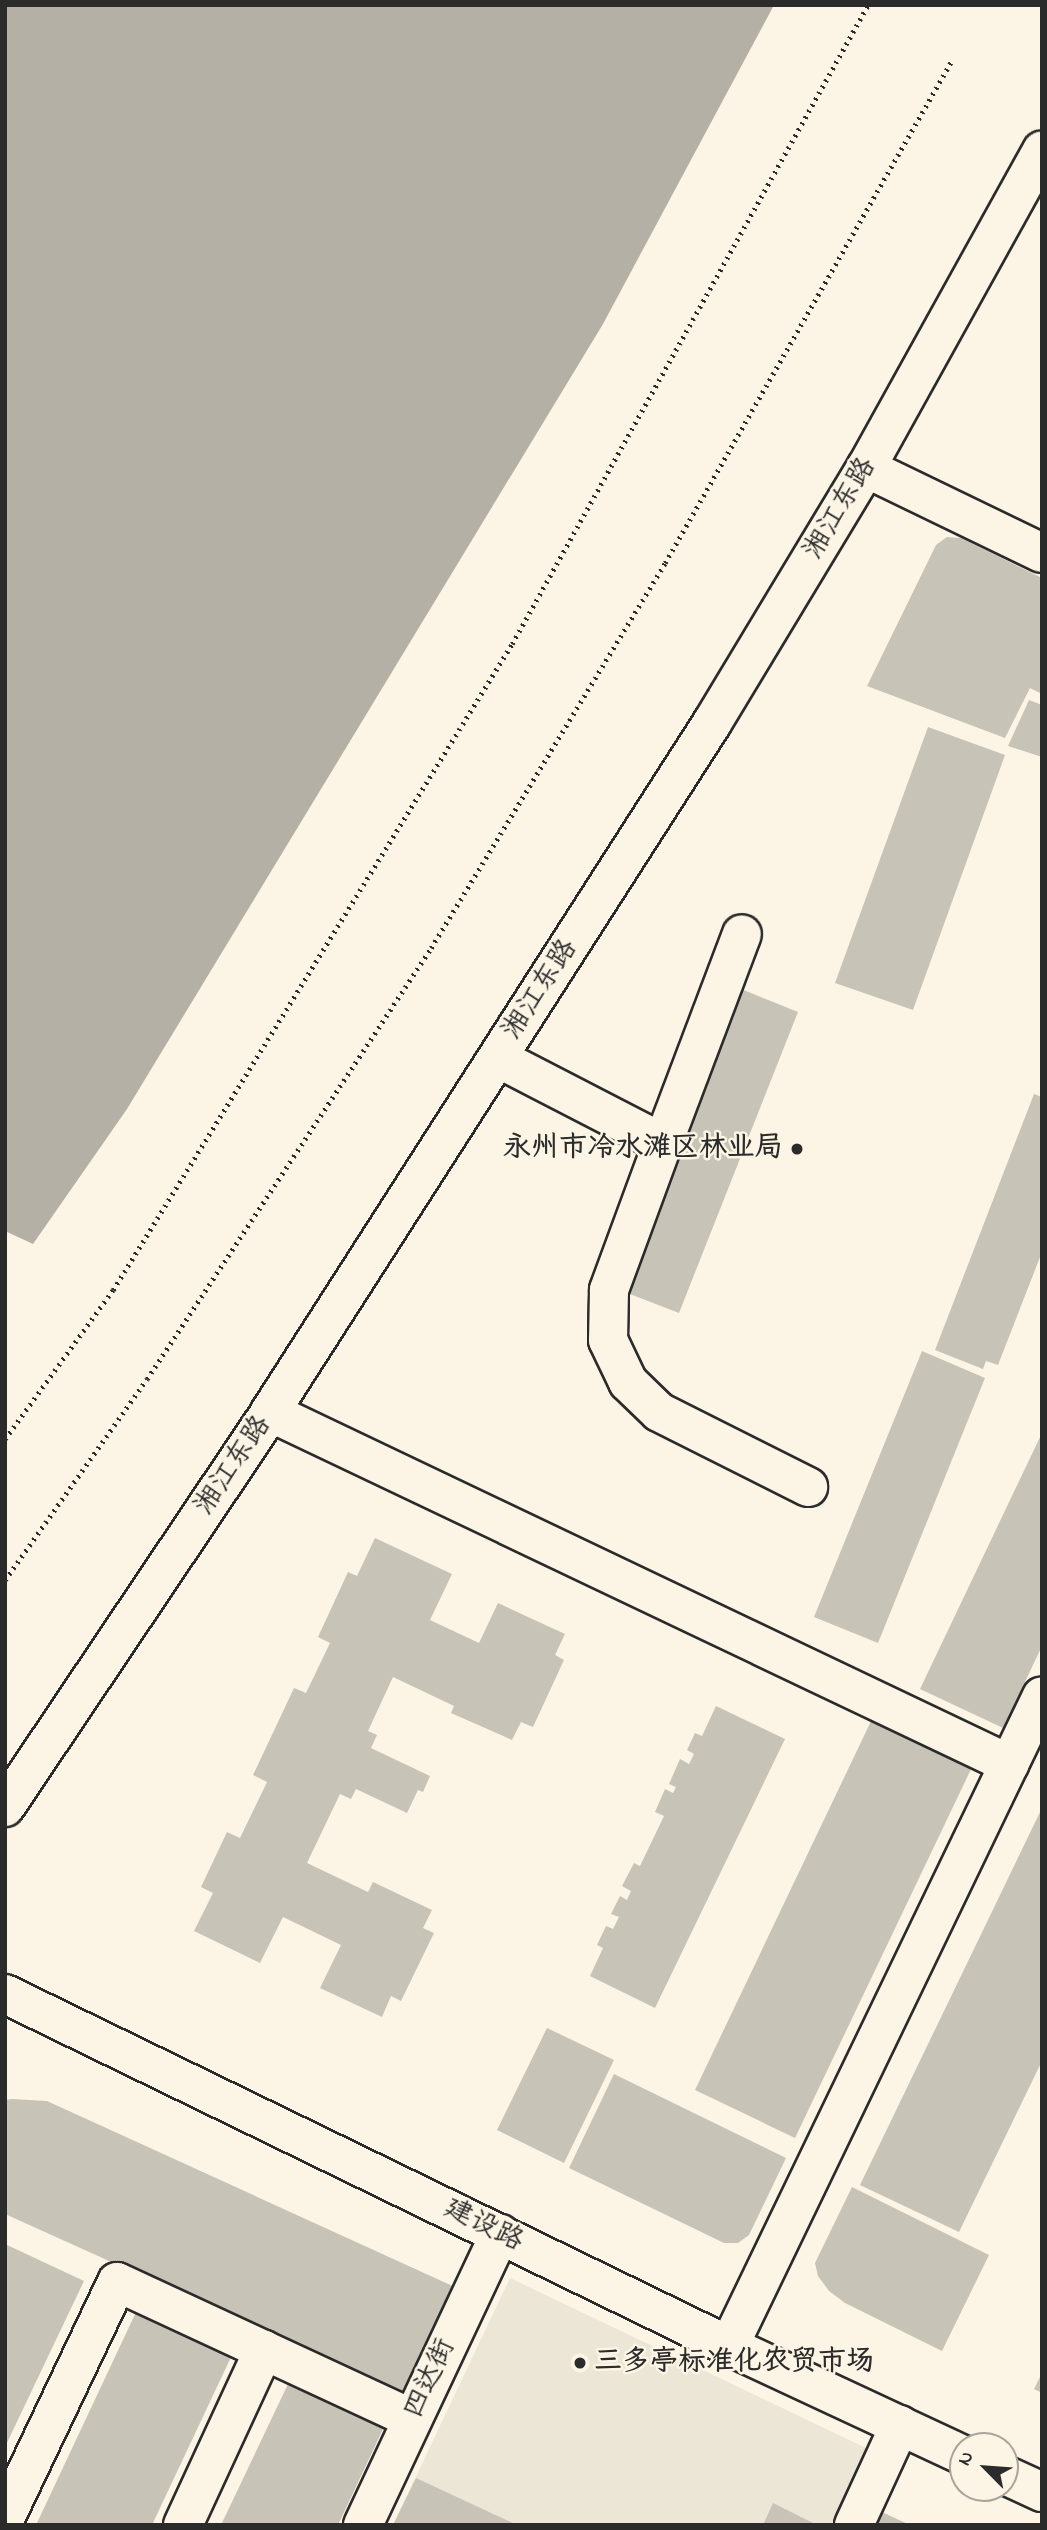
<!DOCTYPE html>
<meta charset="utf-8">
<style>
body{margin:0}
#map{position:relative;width:1047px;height:2530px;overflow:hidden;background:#fcf5e5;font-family:"Indie Flower","LXGW WenKai TC",sans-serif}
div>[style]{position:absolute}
.built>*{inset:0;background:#ece6d7}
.water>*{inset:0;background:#b4b0a5}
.building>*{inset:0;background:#c8c3b7}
.path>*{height:4.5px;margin-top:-2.25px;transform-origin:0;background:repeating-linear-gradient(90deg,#2b2b2b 0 2px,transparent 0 7px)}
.roads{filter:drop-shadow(2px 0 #2b2b2b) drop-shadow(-2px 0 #2b2b2b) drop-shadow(0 2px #2b2b2b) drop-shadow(0 -2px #2b2b2b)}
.minor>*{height:38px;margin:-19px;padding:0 19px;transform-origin:19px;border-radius:19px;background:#fcf5e5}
.major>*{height:38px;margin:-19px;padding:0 19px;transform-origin:19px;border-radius:19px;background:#fcf5e5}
.dots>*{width:19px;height:19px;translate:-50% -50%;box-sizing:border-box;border:4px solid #fcf5e5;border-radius:50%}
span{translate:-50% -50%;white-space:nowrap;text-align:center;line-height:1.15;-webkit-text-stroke:5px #fcf5e5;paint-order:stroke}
.street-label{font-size:28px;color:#2b2b2b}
.poi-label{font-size:28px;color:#2b2b2b;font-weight:700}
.right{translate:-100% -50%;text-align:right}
.left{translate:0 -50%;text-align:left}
.frame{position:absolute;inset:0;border:7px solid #2b2b2b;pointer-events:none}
.north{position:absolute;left:949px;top:2432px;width:70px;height:70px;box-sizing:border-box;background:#fcf5e5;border:2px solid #a8a49b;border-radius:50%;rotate:295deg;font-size:19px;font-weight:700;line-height:28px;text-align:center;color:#2b2b2b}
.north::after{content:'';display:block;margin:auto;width:24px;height:32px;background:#2b2b2b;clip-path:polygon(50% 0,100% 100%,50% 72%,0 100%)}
</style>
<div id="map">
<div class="built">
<i style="clip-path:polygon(510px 2278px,868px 2449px,832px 2525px,393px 2525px)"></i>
</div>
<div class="water">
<i style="clip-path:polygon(5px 5px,774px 5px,603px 324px,127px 1109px,33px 1244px,5px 1231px)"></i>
</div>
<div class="building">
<i style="clip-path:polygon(947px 537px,961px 538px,1042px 578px,1042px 694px,1030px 688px,1005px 738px,867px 686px,936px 545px)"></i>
<i style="clip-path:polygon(1029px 700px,1042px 705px,1042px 757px,1008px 746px)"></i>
<i style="clip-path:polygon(928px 727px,1005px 755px,913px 1010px,835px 983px)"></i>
<i style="clip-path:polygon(741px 989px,798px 1012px,679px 1313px,622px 1291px)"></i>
<i style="clip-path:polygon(1034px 1094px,1042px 1097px,1042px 1252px,998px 1365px,986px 1361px,983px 1369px,935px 1350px)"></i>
<i style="clip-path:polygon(922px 1351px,985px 1378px,878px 1643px,814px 1617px)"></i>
<i style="clip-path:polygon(1042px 1433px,1042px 1646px,1003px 1728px,920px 1689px)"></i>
<i style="clip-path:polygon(375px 1538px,452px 1574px,430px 1620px,479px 1643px,498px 1603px,565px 1634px,555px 1655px,564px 1660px,533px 1727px,521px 1722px,512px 1740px,451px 1713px,454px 1706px,393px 1677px,368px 1731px,377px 1735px,371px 1748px,430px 1776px,423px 1792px,418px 1790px,407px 1813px,356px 1789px,351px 1799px,340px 1794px,307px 1863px,368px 1892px,373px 1882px,432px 1910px,423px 1928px,434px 1933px,401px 2001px,391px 1996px,382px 2017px,320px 1988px,341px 1945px,283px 1917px,260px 1963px,194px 1931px,213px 1893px,201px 1887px,227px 1832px,240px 1838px,267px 1782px,253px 1775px,294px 1688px,306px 1693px,330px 1643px,318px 1637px,348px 1572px,357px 1576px)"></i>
<i style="clip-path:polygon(716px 1706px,785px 1739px,655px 2008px,590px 1976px,603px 1948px,597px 1945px,606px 1926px,613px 1929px,619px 1917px,611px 1914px,620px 1896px,627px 1900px,631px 1891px,622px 1886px,634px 1863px,640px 1866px,664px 1816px,655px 1812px,665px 1789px,673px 1793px,676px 1787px,669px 1784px,680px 1759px,689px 1764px,694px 1754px,687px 1750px,695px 1733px,702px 1736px)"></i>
<i style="clip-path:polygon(873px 1717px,973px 1765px,795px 2138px,695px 2090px)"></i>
<i style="clip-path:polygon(1042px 1808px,1042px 2061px,959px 2232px,860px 2185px)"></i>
<i style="clip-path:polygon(547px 2028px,614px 2060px,564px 2163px,497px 2130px)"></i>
<i style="clip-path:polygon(614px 2074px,786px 2158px,749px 2235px,738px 2243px,724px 2243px,569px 2168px)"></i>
<i style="clip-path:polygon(12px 2099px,47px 2101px,457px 2288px,408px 2396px,5px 2214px,5px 2100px)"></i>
<i style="clip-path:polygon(852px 2187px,989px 2255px,942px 2351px,845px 2303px,829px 2291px,818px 2276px,815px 2263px)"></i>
<i style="clip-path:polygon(5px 2244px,84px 2281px,5px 2447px)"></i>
<i style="clip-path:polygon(137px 2310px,232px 2355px,152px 2525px,36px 2525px)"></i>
<i style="clip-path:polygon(1042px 2373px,1042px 2393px,1034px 2389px)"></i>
<i style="clip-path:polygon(289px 2382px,384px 2427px,338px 2525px,221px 2525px)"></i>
<i style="clip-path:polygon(416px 2478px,517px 2525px,393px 2525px)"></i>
<i style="clip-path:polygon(773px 2503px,817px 2525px,763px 2525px)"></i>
<i style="clip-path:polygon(882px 2512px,910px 2525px,876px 2525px)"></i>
</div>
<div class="path">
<i style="left:5px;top:1439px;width:184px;rotate:-54.1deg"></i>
<i style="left:113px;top:1290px;width:759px;rotate:-58.3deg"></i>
<i style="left:512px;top:644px;width:731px;rotate:-60.88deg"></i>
<i style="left:5px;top:1580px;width:246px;rotate:-54.8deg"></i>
<i style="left:147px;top:1379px;width:516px;rotate:-56.62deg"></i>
<i style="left:431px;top:948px;width:451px;rotate:-58.7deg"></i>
<i style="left:665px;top:563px;width:577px;rotate:-60.28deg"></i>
</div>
<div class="roads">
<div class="minor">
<i style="left:866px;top:468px;width:195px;rotate:25.8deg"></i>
<i style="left:498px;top:1058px;width:186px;rotate:27.3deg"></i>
<i style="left:663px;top:1143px;width:157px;rotate:110.2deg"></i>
<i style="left:609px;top:1290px;width:50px;rotate:91.1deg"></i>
<i style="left:608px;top:1340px;width:47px;rotate:64.5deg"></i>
<i style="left:628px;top:1382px;width:43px;rotate:44.1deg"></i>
<i style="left:659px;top:1412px;width:167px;rotate:26.7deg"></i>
<i style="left:663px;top:1143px;width:223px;rotate:-69.3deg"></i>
<i style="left:270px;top:1412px;width:819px;rotate:25.47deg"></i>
<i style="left:5px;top:1994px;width:805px;rotate:25.93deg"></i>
<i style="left:729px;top:2346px;width:258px;rotate:25deg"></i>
<i style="left:729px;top:2346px;width:721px;rotate:-64.29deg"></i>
<i style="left:1005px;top:2475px;width:41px;rotate:24.7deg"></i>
<i style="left:5px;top:2518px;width:261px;rotate:-64.6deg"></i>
<i style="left:117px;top:2282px;width:325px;rotate:24.9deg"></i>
<i style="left:183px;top:2525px;width:193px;rotate:-65.2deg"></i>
<i style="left:363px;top:2525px;width:322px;rotate:-64.8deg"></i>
<i style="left:854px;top:2525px;width:110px;rotate:-65.3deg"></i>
</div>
<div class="major">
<i style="left:5px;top:1807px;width:476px;rotate:-56.1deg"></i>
<i style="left:270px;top:1412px;width:819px;rotate:-57.32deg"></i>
<i style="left:712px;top:723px;width:298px;rotate:-58.9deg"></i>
<i style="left:866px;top:468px;width:363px;rotate:-61deg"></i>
</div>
</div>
<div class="dots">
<i style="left:797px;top:1149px;background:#2b2b2b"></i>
<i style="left:580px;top:2363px;background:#2b2b2b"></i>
</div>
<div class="street-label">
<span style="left:841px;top:509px;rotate:-59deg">湘江东路</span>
<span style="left:541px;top:990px;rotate:-57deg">湘江东路</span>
<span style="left:234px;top:1466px;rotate:-56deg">湘江东路</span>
<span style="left:483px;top:2226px;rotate:26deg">建设路</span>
<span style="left:431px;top:2379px;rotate:-65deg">四达街</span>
</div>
<div class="poi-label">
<span class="right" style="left:783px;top:1149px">永州市冷水滩区林业局</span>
<span class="left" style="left:594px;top:2363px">三多亭标准化农贸市场</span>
</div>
<div class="frame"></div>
<div class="north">N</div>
</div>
